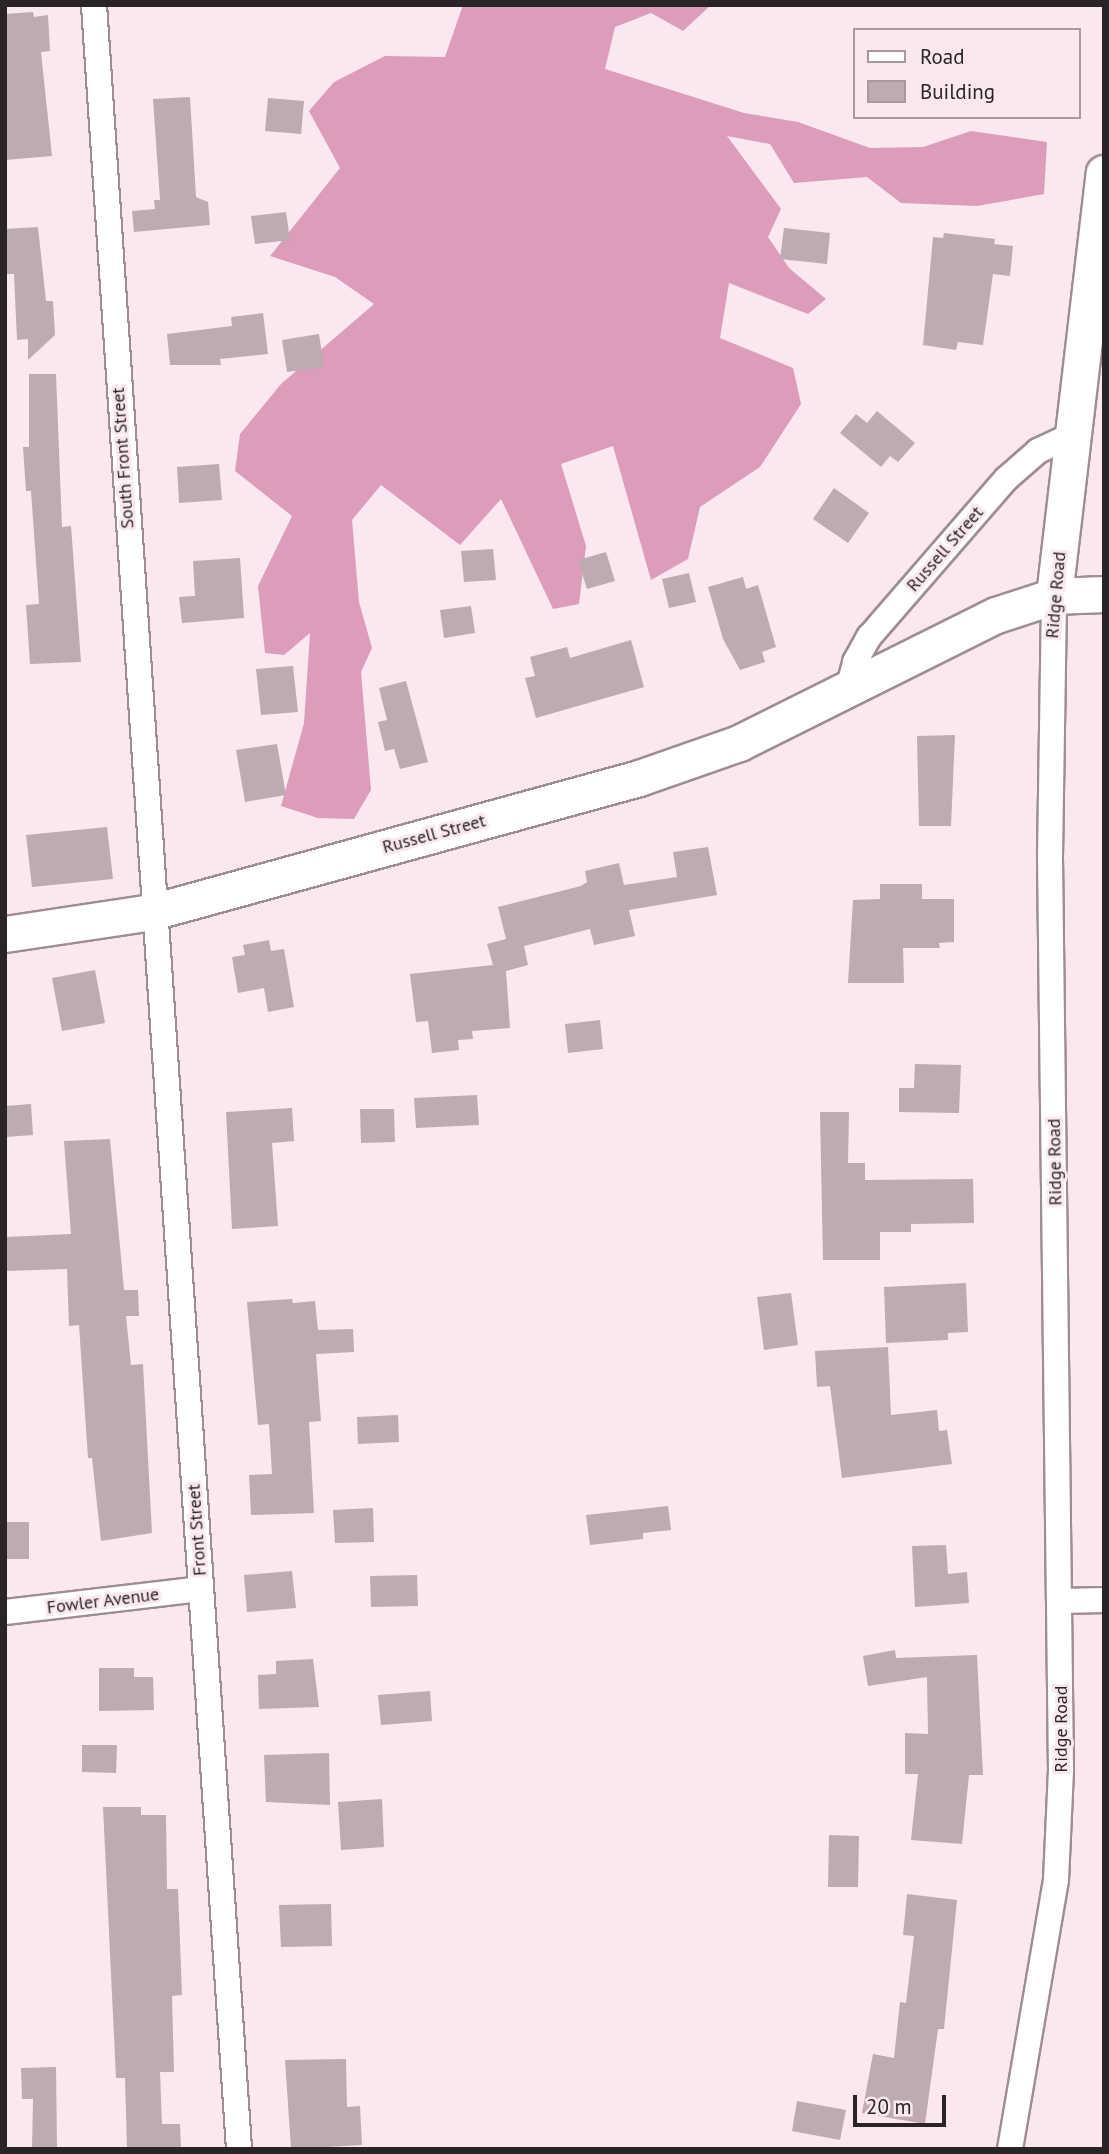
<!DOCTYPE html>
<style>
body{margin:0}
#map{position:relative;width:1109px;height:2154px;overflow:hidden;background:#fae7ef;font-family:"PT Sans",sans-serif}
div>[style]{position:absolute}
.forest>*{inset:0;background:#db9db9}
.building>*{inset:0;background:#bdabb2}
.roads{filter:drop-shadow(2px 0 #9e8d94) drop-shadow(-2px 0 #9e8d94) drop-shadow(0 2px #9e8d94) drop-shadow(0 -2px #9e8d94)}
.street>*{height:24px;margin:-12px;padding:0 12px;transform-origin:12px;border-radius:12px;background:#fff}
.secondary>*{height:35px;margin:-17.5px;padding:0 17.5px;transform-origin:17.5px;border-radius:17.5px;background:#fff}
span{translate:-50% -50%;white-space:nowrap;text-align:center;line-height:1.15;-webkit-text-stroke:6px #fae7ef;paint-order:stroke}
.street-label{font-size:18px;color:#2a2426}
.frame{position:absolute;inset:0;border:7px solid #2a2426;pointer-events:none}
.legend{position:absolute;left:853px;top:28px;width:228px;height:91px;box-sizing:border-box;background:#fae7ef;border:2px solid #a7999f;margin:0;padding:9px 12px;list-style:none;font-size:21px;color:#2a2426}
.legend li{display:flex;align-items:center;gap:14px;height:35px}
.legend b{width:35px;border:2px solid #a7999f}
.scale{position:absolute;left:853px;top:2095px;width:93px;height:32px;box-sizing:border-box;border:4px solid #2a2426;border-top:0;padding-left:9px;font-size:21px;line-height:24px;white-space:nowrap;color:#2a2426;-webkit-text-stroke:5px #fae7ef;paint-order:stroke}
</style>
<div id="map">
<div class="forest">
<i style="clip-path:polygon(463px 5px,711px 5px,683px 31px,651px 13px,615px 27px,605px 69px,744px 113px,798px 122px,870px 148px,923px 147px,971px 131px,1047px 142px,1044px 194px,977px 206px,901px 203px,867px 177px,794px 183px,770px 144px,727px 136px,781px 209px,768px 237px,789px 268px,826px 299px,808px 314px,729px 283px,720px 338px,793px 368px,801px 404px,760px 467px,700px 507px,688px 559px,651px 580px,613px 446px,561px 464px,586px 546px,579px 604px,553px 609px,501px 499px,460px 545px,381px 485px,352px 520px,359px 602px,372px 648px,361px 672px,371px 790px,354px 819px,318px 818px,281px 806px,304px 723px,310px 633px,284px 655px,265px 653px,258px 586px,292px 516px,235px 471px,240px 434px,281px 384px,374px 304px,335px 277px,270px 256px,340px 168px,309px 111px,334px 82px,385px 56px,445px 57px)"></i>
</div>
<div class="building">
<i style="clip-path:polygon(33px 12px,34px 17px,48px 15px,50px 51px,41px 52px,52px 156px,5px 160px,5px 14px)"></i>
<i style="clip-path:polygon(190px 97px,196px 197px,208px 202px,210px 225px,134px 232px,132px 211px,155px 209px,154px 200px,160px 200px,153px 99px)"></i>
<i style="clip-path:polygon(268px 98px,304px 101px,301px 134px,265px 131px)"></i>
<i style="clip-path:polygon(286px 212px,290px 240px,255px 244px,251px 216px)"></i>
<i style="clip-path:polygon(38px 227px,46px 301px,53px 301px,55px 335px,28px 360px,28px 339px,17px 340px,14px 274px,5px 274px,5px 229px)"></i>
<i style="clip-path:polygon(784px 228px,830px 233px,827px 264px,780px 259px)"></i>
<i style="clip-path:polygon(944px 233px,995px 239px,994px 244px,1013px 246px,1010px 276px,993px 274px,983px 345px,958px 342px,956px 350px,923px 345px,933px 237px,943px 238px)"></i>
<i style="clip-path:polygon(263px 313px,268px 354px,220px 359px,221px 365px,170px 365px,167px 334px,232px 326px,231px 317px)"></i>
<i style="clip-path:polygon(319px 334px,324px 367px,287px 372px,282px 340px)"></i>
<i style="clip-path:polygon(29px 374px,56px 374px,62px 527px,71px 526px,81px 662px,30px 664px,26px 605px,39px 604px,31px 491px,26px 491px,23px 447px,29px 447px)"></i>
<i style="clip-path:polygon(877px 411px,915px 443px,898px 462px,890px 456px,881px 467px,840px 433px,856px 414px,867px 423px)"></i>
<i style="clip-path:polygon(219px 464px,222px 500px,179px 503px,177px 467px)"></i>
<i style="clip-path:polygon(834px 488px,869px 513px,848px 543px,813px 519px)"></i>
<i style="clip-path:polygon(493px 549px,496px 580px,464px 582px,461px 551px)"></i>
<i style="clip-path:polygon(606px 552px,615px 581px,587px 589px,578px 560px)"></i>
<i style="clip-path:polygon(240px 558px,244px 618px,182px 623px,179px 597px,195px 596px,193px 561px)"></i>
<i style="clip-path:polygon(689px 573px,696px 602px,669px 608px,662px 579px)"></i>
<i style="clip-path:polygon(743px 577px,746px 589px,758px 585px,776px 647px,762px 652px,765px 662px,740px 670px,723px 639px,708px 587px)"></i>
<i style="clip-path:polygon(471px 606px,475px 633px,444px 638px,440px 610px)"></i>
<i style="clip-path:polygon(631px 640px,644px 687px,536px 718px,525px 678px,535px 676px,530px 657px,567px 647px,570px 658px)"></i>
<i style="clip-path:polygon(293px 666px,298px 712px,261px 715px,256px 669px)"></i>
<i style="clip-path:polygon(406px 681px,428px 762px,400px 769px,394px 749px,385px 751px,378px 722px,387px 720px,379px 688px)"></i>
<i style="clip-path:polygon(955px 735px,951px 826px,919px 826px,917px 736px)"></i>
<i style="clip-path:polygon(277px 744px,286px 795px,245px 802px,236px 750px)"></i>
<i style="clip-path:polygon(107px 827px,113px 879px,32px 887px,26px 835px)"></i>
<i style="clip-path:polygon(708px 847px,717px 895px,629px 910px,635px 936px,594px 945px,590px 929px,524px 946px,528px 965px,506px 971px,510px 1028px,472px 1031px,473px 1039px,458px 1040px,459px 1050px,432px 1053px,428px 1021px,416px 1022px,410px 974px,493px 965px,487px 944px,506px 939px,498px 907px,581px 886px,587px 882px,585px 871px,619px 863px,624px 885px,677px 877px,673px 852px)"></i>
<i style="clip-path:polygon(880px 884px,922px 884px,922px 899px,954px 899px,954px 942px,939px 943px,940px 948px,903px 948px,904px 983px,848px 983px,853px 900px,880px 899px)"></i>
<i style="clip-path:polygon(269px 940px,271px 951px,284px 949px,294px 1007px,268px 1012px,264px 988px,238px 993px,232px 957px,245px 955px,243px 945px)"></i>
<i style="clip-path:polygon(95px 970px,105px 1023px,62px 1031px,52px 978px)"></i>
<i style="clip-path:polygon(600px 1020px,603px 1049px,568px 1053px,565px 1024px)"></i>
<i style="clip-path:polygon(915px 1064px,961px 1065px,959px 1113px,899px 1112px,899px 1088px,914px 1088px)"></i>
<i style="clip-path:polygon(477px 1095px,479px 1125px,416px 1128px,414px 1098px)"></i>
<i style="clip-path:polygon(31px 1104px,33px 1135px,5px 1137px,5px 1106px)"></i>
<i style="clip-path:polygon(292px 1108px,294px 1141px,272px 1143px,278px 1226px,232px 1229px,226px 1112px)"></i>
<i style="clip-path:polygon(360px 1109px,394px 1109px,395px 1142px,361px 1143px)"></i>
<i style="clip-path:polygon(820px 1112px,849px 1112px,848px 1163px,865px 1163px,865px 1180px,973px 1179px,974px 1223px,911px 1224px,911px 1232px,880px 1232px,880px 1260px,823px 1260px)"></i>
<i style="clip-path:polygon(110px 1139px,124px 1290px,138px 1290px,139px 1316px,126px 1316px,131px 1365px,143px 1364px,152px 1533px,101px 1541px,92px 1458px,88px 1458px,79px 1325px,69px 1326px,67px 1269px,5px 1271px,5px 1237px,71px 1234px,64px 1141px)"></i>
<i style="clip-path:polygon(966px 1283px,968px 1332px,948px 1333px,948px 1340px,886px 1343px,884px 1287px)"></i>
<i style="clip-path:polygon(791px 1293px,798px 1345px,764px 1350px,757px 1297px)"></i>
<i style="clip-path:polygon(292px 1299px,293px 1303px,315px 1301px,318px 1330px,353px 1329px,354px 1352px,316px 1354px,321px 1421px,309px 1422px,314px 1513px,251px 1515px,249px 1475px,272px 1474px,269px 1424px,258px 1425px,247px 1302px)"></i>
<i style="clip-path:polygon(888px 1347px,891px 1415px,937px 1410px,939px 1431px,947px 1430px,952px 1464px,842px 1478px,830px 1386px,817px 1387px,815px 1351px)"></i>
<i style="clip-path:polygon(398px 1415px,399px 1442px,358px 1444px,357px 1417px)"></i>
<i style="clip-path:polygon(668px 1506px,671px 1530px,643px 1533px,643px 1539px,590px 1545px,586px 1515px)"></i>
<i style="clip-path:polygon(373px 1508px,374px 1542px,335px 1543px,333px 1510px)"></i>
<i style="clip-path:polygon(5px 1522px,29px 1522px,29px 1559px,5px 1559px)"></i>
<i style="clip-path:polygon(946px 1545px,948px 1574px,967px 1572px,969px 1603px,915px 1607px,912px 1546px)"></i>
<i style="clip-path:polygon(292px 1571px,296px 1608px,247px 1612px,244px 1575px)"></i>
<i style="clip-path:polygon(417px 1575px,418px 1606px,371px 1607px,370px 1576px)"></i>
<i style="clip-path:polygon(895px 1650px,896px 1658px,977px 1655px,983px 1775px,969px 1775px,962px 1844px,911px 1840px,918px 1774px,905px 1774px,905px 1733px,928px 1734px,927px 1677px,868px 1686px,863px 1656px)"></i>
<i style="clip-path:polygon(313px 1659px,319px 1707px,259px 1709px,258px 1675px,276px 1674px,276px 1661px)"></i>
<i style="clip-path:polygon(99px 1668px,134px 1668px,134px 1677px,153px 1677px,154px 1710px,99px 1711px)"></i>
<i style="clip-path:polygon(430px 1691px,432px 1721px,381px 1725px,378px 1695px)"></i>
<i style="clip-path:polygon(82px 1745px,117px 1745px,116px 1773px,82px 1772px)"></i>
<i style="clip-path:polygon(329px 1753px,330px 1805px,266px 1802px,264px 1755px)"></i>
<i style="clip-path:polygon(382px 1799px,384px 1847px,341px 1850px,338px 1802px)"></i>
<i style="clip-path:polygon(103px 1807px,141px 1807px,141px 1815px,166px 1815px,167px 1889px,178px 1889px,182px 1995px,172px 1996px,174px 2072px,160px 2072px,162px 2124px,180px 2124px,181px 2149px,127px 2149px,125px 2078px,116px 2078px)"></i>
<i style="clip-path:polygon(829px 1835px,859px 1836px,858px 1887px,828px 1887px)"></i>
<i style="clip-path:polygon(907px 1894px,957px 1900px,944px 2029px,938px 2029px,925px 2124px,862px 2113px,873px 2054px,894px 2058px,900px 2002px,906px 2003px,914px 1936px,903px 1935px)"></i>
<i style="clip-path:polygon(331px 1904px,332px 1946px,281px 1947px,279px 1905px)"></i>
<i style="clip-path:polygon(346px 2059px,347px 2107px,360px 2106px,362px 2145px,291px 2149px,285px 2060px)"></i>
<i style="clip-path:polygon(56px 2067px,57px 2149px,32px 2149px,33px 2099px,22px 2099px,21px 2068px)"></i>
<i style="clip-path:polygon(797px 2101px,846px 2110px,840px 2140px,792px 2131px)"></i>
</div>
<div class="roads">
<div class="street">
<i style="left:94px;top:5px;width:2149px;rotate:86.13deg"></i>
<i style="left:848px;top:689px;width:28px;rotate:-75deg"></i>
<i style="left:855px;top:662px;width:29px;rotate:-61deg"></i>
<i style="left:869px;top:637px;width:209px;rotate:-49.1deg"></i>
<i style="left:1006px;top:479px;width:43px;rotate:-41.2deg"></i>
<i style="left:1038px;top:451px;width:38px;rotate:-25deg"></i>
<i style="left:1061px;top:1601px;width:43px;rotate:-1.3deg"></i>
<i style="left:5px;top:1612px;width:197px;rotate:-6.7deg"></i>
<i style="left:1010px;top:2149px;width:273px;rotate:-80.3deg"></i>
<i style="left:1056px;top:1880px;width:109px;rotate:-87.4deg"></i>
<i style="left:1061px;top:1771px;width:915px;rotate:-90.69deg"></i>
<i style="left:1050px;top:856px;width:260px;rotate:-89.1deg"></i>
</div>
<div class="secondary">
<i style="left:1054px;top:596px;width:426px;rotate:-83.3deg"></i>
<i style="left:5px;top:934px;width:149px;rotate:-8.5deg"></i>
<i style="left:152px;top:912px;width:505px;rotate:-15.38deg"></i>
<i style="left:639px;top:778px;width:106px;rotate:-19.3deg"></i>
<i style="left:739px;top:743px;width:287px;rotate:-26.5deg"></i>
<i style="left:996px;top:615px;width:61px;rotate:-18.1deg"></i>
<i style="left:1054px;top:596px;width:50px;rotate:-2.3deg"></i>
</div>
</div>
<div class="street-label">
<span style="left:123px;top:458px;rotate:-94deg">South Front Street</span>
<span style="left:945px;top:549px;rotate:-49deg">Russell Street</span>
<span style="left:1056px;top:595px;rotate:-85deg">Ridge Road</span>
<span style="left:434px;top:834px;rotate:-15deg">Russell Street</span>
<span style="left:1055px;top:1162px;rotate:-91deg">Ridge Road</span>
<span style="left:197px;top:1530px;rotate:-94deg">Front Street</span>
<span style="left:103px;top:1601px;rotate:-7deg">Fowler Avenue</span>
<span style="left:1061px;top:1729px;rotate:-90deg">Ridge Road</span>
</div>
<div class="frame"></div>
<ul class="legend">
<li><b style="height:9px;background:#fff"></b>Road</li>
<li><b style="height:19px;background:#bdabb2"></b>Building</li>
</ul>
<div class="scale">20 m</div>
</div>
